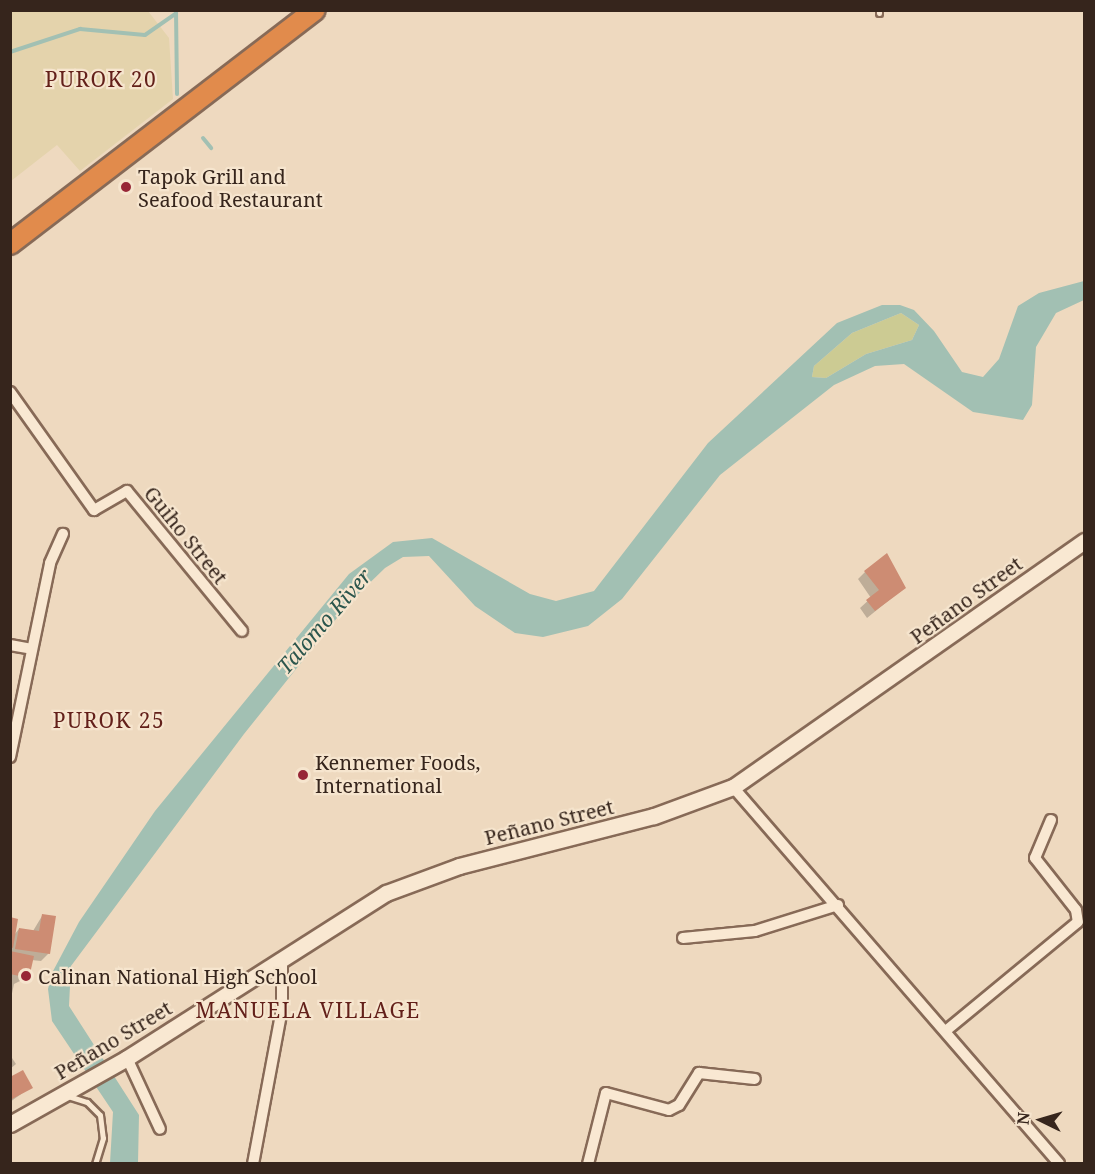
<!DOCTYPE html>
<meta charset="utf-8">
<style>
body{margin:0}
#map{position:relative;width:1095px;height:1174px;overflow:hidden;background:#eed9bf;font-family:"Noto Serif",serif}
div>[style]{position:absolute}
.farmland>*{inset:0;background:#e4d3ac}
.green>*{inset:0;background:#cccb93}
.water>*{inset:0;background:#a2c0b3}
.shadow>*{inset:0;background:#0003}
.stream>*{height:4px;margin:-2px;padding:0 2px;transform-origin:2px;border-radius:2px;background:#a2c0b3}
.building>*{inset:0;background:#cd8c73}
.roads{filter:drop-shadow(2px 0 #876a57) drop-shadow(-2px 0 #876a57) drop-shadow(0 2px #876a57) drop-shadow(0 -2px #876a57)}
.lane>*{height:5px;margin:-2.5px;padding:0 2.5px;transform-origin:2.5px;border-radius:2.5px;background:#f9e8d2}
.street>*{height:10px;margin:-5px;padding:0 5px;transform-origin:5px;border-radius:5px;background:#f9e8d2}
.secondary>*{height:15px;margin:-7.5px;padding:0 7.5px;transform-origin:7.5px;border-radius:7.5px;background:#f9e8d2}
.highway>*{height:20px;margin:-10px;padding:0 10px;transform-origin:10px;border-radius:10px;background:#e18b4c}
.dots>*{width:16px;height:16px;translate:-50% -50%;box-sizing:border-box;border:3px solid #f6e5ce;border-radius:50%}
span{translate:-50% -50%;white-space:nowrap;text-align:center;line-height:1.15;-webkit-text-stroke:4.5px #f6e5ce;paint-order:stroke}
.poi-label{font-size:20px;color:#36251c}
.left{translate:0 -50%;text-align:left}
.street-label{font-size:20px;color:#36251c}
.neighbourhood-label{font-size:21px;color:#63201a;letter-spacing:1.5px}
.water-label{font-size:21px;color:#2b564d;font-style:italic}
.frame{position:absolute;inset:0;border:12px solid #36251c;pointer-events:none}
.north{position:absolute;left:1011px;top:1090px;width:60px;height:60px;-webkit-text-stroke:4px #f6e5ce;paint-order:stroke;rotate:275deg;font-size:16px;font-weight:700;line-height:24px;text-align:center;color:#36251c}
.north::after{content:'';display:block;margin:auto;width:21px;height:27px;background:#36251c;clip-path:polygon(50% 0,100% 100%,50% 72%,0 100%)}
</style>
<div id="map">
<div class="farmland">
<i style="clip-path:polygon(10px 11px,148px 11px,169px 38px,173px 99px,80px 171px,57px 145px,11px 181px)"></i>
</div>
<div class="green">
<i style="clip-path:polygon(901px 313px,919px 325px,912px 340px,866px 354px,826px 378px,812px 377px,814px 366px,852px 333px)"></i>
</div>
<div class="water">
<i style="clip-path:polygon(evenodd,1084px 281px,1084px 300px,1056px 313px,1036px 347px,1032px 405px,1023px 420px,973px 412px,904px 364px,875px 366px,834px 385px,720px 475px,622px 599px,588px 626px,543px 637px,515px 633px,475px 606px,429px 556px,403px 557px,385px 568px,349px 603px,244px 734px,71px 966px,69px 1006px,139px 1115px,138px 1163px,110px 1163px,113px 1112px,52px 1021px,48px 989px,52px 973px,79px 922px,155px 811px,349px 574px,393px 542px,432px 538px,530px 594px,556px 601px,594px 591px,708px 443px,837px 323px,882px 305px,900px 305px,914px 310px,934px 331px,962px 372px,983px 377px,999px 359px,1018px 306px,1039px 293px,1084px 281px,901px 313px,919px 325px,912px 340px,866px 354px,826px 378px,812px 377px,814px 366px,852px 333px,901px 313px)"></i>
</div>
<div class="shadow">
<i style="clip-path:polygon(865px 572px,904px 588px,867px 618px,860px 608px,871px 598px,858px 579px)"></i>
<i style="clip-path:polygon(42px 916px,49px 953px,41px 961px,31px 960px,28px 977px,14px 984px,10px 1003px,10px 919px,14px 935px,19px 929px,33px 931px)"></i>
<i style="clip-path:polygon(10px 1055px,16px 1064px,10px 1069px)"></i>
<i style="clip-path:polygon(10px 1079px,31px 1087px,10px 1102px)"></i>
</div>
<div class="stream">
<i style="left:176px;top:10px;width:84px;rotate:89.3deg"></i>
<i style="left:10px;top:52px;width:74px;rotate:-18.2deg"></i>
<i style="left:80px;top:29px;width:65px;rotate:5.3deg"></i>
<i style="left:145px;top:35px;width:37px;rotate:-35deg"></i>
<i style="left:203px;top:138px;width:13px;rotate:51deg"></i>
</div>
<div class="building">
<i style="clip-path:polygon(887px 553px,906px 588px,875px 611px,866px 600px,879px 590px,864px 571px)"></i>
<i style="clip-path:polygon(42px 914px,56px 916px,50px 954px,15px 949px,19px 928px,39px 931px)"></i>
<i style="clip-path:polygon(10px 917px,18px 919px,13px 948px,10px 947px)"></i>
<i style="clip-path:polygon(10px 951px,34px 956px,29px 978px,10px 974px)"></i>
<i style="clip-path:polygon(23px 1070px,33px 1088px,10px 1100px,10px 1077px)"></i>
</div>
<div class="roads">
<div class="lane">
<i style="left:879px;top:13px;width:3px;rotate:-90deg"></i>
<i style="left:68px;top:1096px;width:20px;rotate:18deg"></i>
<i style="left:87px;top:1102px;width:18px;rotate:45deg"></i>
<i style="left:100px;top:1115px;width:23px;rotate:83deg"></i>
<i style="left:103px;top:1138px;width:27px;rotate:107deg"></i>
</div>
<div class="street">
<i style="left:10px;top:392px;width:145px;rotate:54.6deg"></i>
<i style="left:94px;top:510px;width:38px;rotate:-30deg"></i>
<i style="left:127px;top:491px;width:181px;rotate:50.6deg"></i>
<i style="left:10px;top:645px;width:22px;rotate:10deg"></i>
<i style="left:10px;top:757px;width:198px;rotate:-78.3deg"></i>
<i style="left:50px;top:563px;width:32px;rotate:-66deg"></i>
<i style="left:733px;top:787px;width:498px;rotate:49.1deg"></i>
<i style="left:1051px;top:820px;width:41px;rotate:112.8deg"></i>
<i style="left:1035px;top:858px;width:66px;rotate:51.7deg"></i>
<i style="left:1076px;top:910px;width:12px;rotate:81deg"></i>
<i style="left:683px;top:938px;width:72px;rotate:-5.6deg"></i>
<i style="left:755px;top:931px;width:87px;rotate:-17.4deg"></i>
<i style="left:948px;top:1029px;width:168px;rotate:-39.5deg"></i>
<i style="left:127px;top:1058px;width:78px;rotate:65.1deg"></i>
<i style="left:253px;top:1164px;width:158px;rotate:-79.4deg"></i>
<i style="left:282px;top:1009px;width:50px;rotate:-90deg"></i>
<i style="left:588px;top:1164px;width:73px;rotate:-75.8deg"></i>
<i style="left:606px;top:1093px;width:65px;rotate:15.1deg"></i>
<i style="left:669px;top:1110px;width:11px;rotate:-27deg"></i>
<i style="left:679px;top:1105px;width:38px;rotate:-58deg"></i>
<i style="left:699px;top:1073px;width:56px;rotate:6.1deg"></i>
</div>
<div class="secondary">
<i style="left:10px;top:1124px;width:134px;rotate:-29.4deg"></i>
<i style="left:127px;top:1058px;width:307px;rotate:-32.5deg"></i>
<i style="left:386px;top:893px;width:78px;rotate:-20.3deg"></i>
<i style="left:459px;top:866px;width:201px;rotate:-14.4deg"></i>
<i style="left:654px;top:816px;width:84px;rotate:-20.2deg"></i>
<i style="left:733px;top:787px;width:429px;rotate:-35deg"></i>
</div>
<div class="highway">
<i style="left:10px;top:244px;width:384px;rotate:-37.5deg"></i>
</div>
</div>
<div class="dots">
<i style="left:126px;top:187px;background:#972636"></i>
<i style="left:303px;top:775px;background:#972636"></i>
<i style="left:26px;top:976px;background:#972636"></i>
</div>
<div class="poi-label">
<span class="left" style="left:138px;top:188px">Tapok Grill and<br>Seafood Restaurant</span>
<span class="left" style="left:315px;top:774px">Kennemer Foods,<br>International</span>
<span class="left" style="left:38px;top:976px">Calinan National High School</span>
</div>
<div class="street-label">
<span style="left:186px;top:535px;rotate:51deg">Guiho Street</span>
<span style="left:966px;top:600px;rotate:-36deg">Peñano Street</span>
<span style="left:549px;top:822px;rotate:-14deg">Peñano Street</span>
<span style="left:113px;top:1040px;rotate:-31deg">Peñano Street</span>
</div>
<div class="neighbourhood-label">
<span style="left:101px;top:79px">PUROK 20</span>
<span style="left:109px;top:720px">PUROK 25</span>
<span style="left:308px;top:1010px">MANUELA VILLAGE</span>
</div>
<div class="water-label">
<span style="left:324px;top:621px;rotate:-49deg">Talomo River</span>
</div>
<div class="frame"></div>
<div class="north">N</div>
</div>
